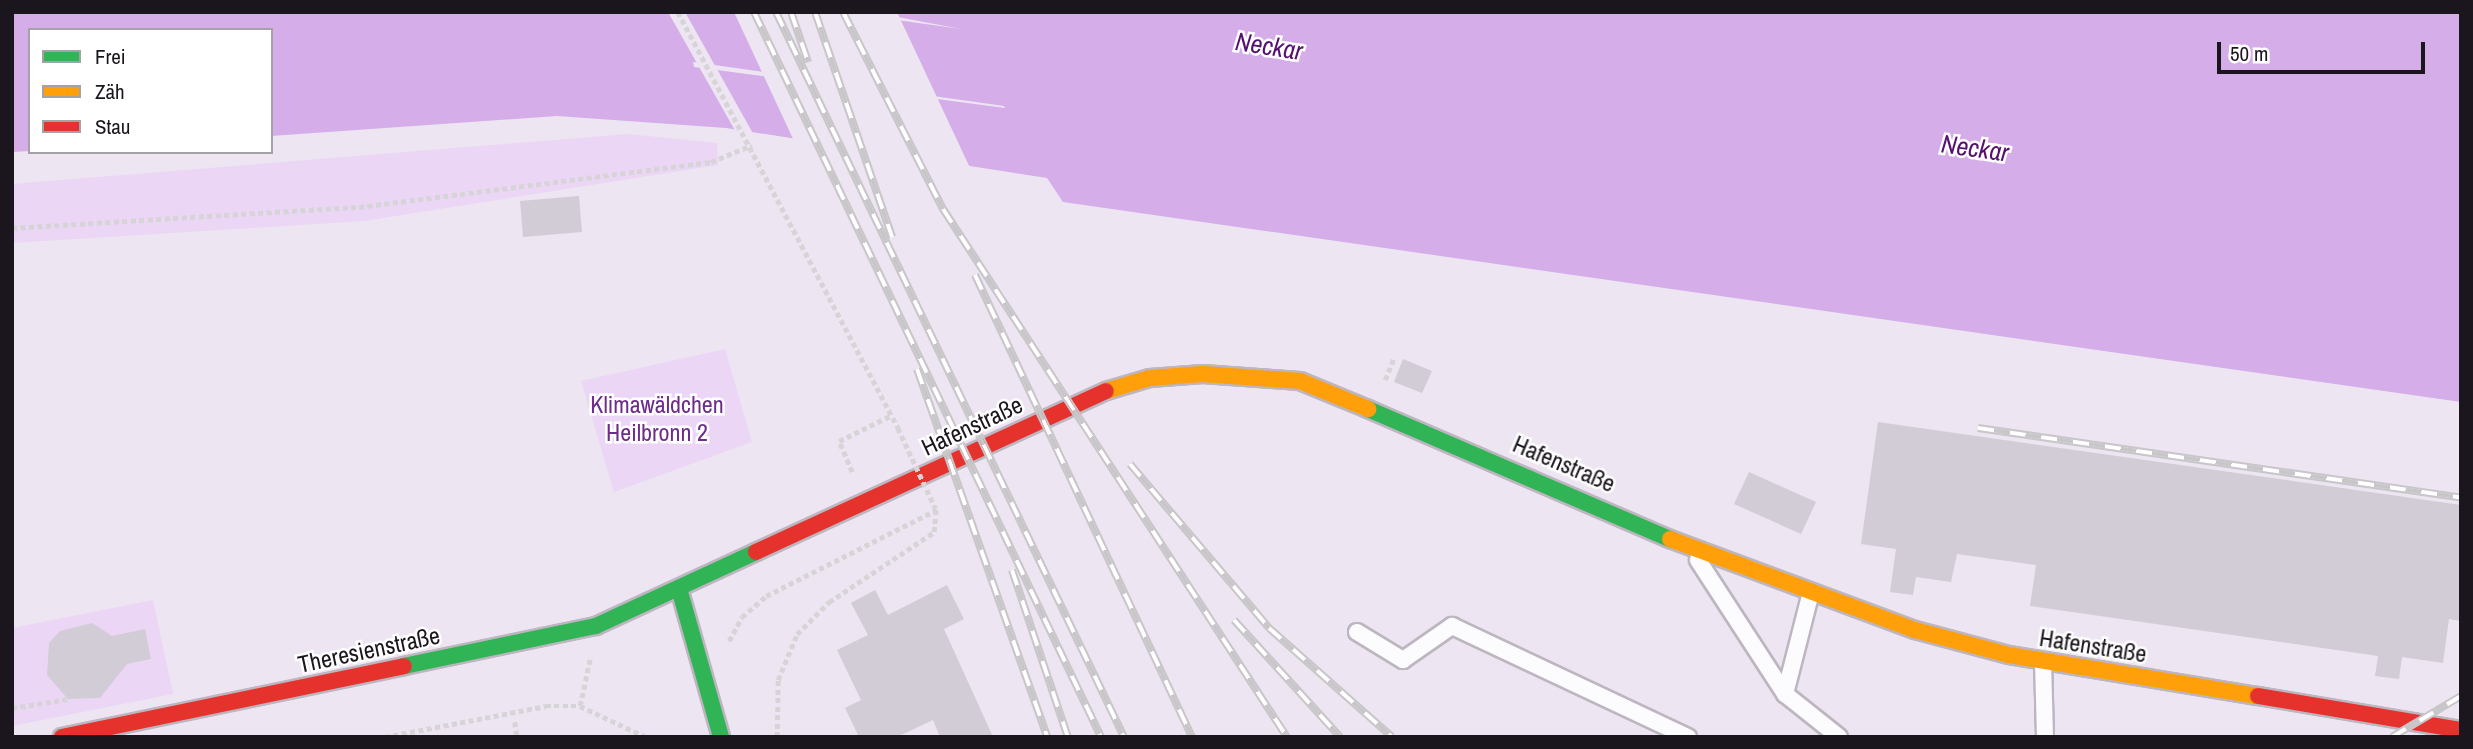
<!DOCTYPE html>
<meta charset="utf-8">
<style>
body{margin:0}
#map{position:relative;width:2473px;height:749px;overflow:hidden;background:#ede5f1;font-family:"Archivo Narrow",sans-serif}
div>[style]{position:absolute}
.green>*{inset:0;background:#ebd6f6}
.water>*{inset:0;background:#d5aee9}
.pier>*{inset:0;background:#ede5f1}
.building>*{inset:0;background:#d2ccd6}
.path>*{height:4.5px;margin-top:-2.25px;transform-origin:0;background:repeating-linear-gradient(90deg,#d7d4d8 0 5px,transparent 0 8.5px)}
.roads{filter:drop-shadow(2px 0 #bdb6c0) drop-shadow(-2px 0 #bdb6c0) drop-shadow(0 2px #bdb6c0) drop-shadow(0 -2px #bdb6c0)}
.lane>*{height:16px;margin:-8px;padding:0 8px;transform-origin:8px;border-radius:8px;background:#fcfbfd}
.fast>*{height:16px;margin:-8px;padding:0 8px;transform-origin:8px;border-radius:8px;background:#30b455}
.slow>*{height:16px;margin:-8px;padding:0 8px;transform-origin:8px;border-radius:8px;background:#ff9f0a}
.jam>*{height:16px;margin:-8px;padding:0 8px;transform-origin:8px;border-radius:8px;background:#e5322d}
.rail>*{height:8px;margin-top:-4px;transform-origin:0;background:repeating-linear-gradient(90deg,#fff 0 16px,#c8c6c9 0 32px);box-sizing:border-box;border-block:2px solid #c8c6c9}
.path-bridge>*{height:4.5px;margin-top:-2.25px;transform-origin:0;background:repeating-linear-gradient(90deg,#d7d4d8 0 5px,transparent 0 8.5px)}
span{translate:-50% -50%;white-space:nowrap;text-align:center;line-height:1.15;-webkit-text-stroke:5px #fff;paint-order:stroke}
.park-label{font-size:24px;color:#6e2d8a}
.street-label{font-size:24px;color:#1b161e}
.water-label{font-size:26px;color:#56106f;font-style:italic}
.frame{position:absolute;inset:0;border:14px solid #1b161e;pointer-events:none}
.legend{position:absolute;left:28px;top:28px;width:245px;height:126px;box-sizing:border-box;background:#fff;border:2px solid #a4a2a5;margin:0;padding:9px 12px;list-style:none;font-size:21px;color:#1b161e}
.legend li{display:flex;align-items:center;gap:14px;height:35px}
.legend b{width:35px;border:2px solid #a4a2a5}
.scale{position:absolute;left:2217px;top:42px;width:208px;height:32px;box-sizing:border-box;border:4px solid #1b161e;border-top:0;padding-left:9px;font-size:21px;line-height:24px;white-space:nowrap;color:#1b161e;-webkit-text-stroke:5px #fff;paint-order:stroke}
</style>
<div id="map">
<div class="green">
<i style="clip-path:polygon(628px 134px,717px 143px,718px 165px,364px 221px,12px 243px,12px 184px)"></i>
<i style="clip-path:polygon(725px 349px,752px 442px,614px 492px,581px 381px)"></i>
<i style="clip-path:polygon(153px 600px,173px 694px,12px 726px,12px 628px)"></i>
</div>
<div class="water">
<i style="clip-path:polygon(evenodd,12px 12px,840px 12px,961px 29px,871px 12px,2461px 13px,2461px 402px,1063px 202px,1047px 178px,726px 128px,557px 116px,271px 136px,271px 30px,30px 30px,30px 151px,12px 152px,12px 12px,693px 62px,1004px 106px,1005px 108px,694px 67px,693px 62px)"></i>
</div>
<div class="pier">
<i style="clip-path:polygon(668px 12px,685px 12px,755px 137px,737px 134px)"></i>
<i style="clip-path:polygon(734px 12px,897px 12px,971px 170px,795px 143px)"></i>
</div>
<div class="building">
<i style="clip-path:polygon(579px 196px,582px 232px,523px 237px,520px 201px)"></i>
<i style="clip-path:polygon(1403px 359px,1432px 371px,1422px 393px,1394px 382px)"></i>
<i style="clip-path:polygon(1878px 422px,2461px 505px,2461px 621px,2449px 619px,2443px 663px,2402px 657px,2399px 679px,2375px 676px,2378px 656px,2030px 606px,2036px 565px,1957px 554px,1951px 582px,1916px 577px,1913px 595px,1890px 592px,1896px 549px,1861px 544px)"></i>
<i style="clip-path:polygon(1749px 472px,1816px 502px,1801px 534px,1734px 504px)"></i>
<i style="clip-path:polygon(947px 585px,964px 619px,944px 629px,993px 737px,940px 737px,933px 720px,897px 737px,859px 737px,845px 708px,861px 700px,837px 650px,868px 635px,851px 603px,875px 590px,888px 615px)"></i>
<i style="clip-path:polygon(92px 623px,112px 636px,145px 629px,151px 659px,127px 664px,100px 698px,68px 699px,47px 675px,49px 643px,60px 631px)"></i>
</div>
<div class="path">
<i style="left:678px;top:12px;width:471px;rotate:62.1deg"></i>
<i style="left:12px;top:228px;width:348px;rotate:-3.5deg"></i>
<i style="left:359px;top:207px;width:355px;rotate:-7.3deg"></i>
<i style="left:711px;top:162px;width:44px;rotate:-22.5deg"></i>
<i style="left:1385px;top:380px;width:24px;rotate:-68deg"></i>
<i style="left:852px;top:472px;width:34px;rotate:-113deg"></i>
<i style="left:839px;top:441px;width:59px;rotate:-26.1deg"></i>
<i style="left:729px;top:641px;width:27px;rotate:-62deg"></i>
<i style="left:742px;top:617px;width:32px;rotate:-41deg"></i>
<i style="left:766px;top:596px;width:191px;rotate:-26.8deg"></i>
<i style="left:580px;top:706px;width:48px;rotate:-78deg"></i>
<i style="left:12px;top:708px;width:57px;rotate:-9.1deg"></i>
<i style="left:515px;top:722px;width:15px;rotate:82deg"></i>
<i style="left:385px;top:737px;width:164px;rotate:-10.9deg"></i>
<i style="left:546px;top:706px;width:34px"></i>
<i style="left:580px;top:706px;width:73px;rotate:25.2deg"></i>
<i style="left:777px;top:737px;width:57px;rotate:-89deg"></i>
<i style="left:778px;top:680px;width:50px;rotate:-67.6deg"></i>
<i style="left:797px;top:634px;width:45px;rotate:-45deg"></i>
<i style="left:829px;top:602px;width:126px;rotate:-33.7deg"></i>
<i style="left:934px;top:532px;width:23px;rotate:-85deg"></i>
</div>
<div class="roads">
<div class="lane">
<i style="left:1698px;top:560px;width:160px;rotate:57deg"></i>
<i style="left:1785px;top:694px;width:69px;rotate:38.5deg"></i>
<i style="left:1357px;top:632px;width:54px;rotate:31.3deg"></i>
<i style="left:1403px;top:660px;width:60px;rotate:-34.8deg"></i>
<i style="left:1452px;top:626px;width:261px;rotate:25.2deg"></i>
<i style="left:2043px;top:661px;width:76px;rotate:88.5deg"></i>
<i style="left:1785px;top:694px;width:101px;rotate:-75.7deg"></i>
</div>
<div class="fast">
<i style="left:1368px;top:409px;width:329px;rotate:23.3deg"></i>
<i style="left:680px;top:592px;width:151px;rotate:74.2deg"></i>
<i style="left:404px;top:666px;width:196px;rotate:-11.8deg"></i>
<i style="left:596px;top:626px;width:176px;rotate:-24.8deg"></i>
</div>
<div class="slow">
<i style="left:1106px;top:391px;width:46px;rotate:-16.5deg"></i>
<i style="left:1150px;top:378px;width:53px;rotate:-4.3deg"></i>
<i style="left:1203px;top:374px;width:97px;rotate:4.1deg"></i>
<i style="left:1300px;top:381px;width:74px;rotate:22.4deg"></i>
<i style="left:1670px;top:539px;width:261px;rotate:20.4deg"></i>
<i style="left:1915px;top:630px;width:97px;rotate:14.9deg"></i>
<i style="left:2009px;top:655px;width:252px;rotate:9.4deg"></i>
</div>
<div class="jam">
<i style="left:756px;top:552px;width:385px;rotate:-24.7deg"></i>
<i style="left:2258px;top:696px;width:206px;rotate:9.5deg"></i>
<i style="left:62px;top:737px;width:349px;rotate:-11.7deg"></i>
</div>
</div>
<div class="rail">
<i style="left:754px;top:12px;width:804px;rotate:64.42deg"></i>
<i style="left:776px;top:12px;width:804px;rotate:64.36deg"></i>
<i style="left:791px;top:12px;width:53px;rotate:71.2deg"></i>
<i style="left:815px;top:12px;width:238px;rotate:71.1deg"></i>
<i style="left:843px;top:12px;width:221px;rotate:63.1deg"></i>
<i style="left:943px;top:209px;width:630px;rotate:56.92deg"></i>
<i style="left:975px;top:275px;width:510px;rotate:64.84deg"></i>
<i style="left:917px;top:369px;width:390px;rotate:70.5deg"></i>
<i style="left:1978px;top:428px;width:488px;rotate:8.2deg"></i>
<i style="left:1130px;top:464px;width:215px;rotate:49.7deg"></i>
<i style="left:1269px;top:628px;width:164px;rotate:41.5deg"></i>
<i style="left:1012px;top:570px;width:176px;rotate:71.5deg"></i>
<i style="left:1234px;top:620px;width:158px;rotate:47.8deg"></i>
<i style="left:2392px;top:737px;width:80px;rotate:-30.7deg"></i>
</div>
<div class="path-bridge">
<i style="left:898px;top:428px;width:89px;rotate:64.9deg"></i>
</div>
<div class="park-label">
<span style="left:657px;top:419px">Klimawäldchen<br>Heilbronn 2</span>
</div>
<div class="street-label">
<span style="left:972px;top:426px;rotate:-25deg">Hafenstraße</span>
<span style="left:1564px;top:464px;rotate:23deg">Hafenstraße</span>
<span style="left:2093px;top:646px;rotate:9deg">Hafenstraße</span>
<span style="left:369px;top:650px;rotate:-12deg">Theresienstraße</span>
</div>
<div class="water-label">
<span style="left:1269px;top:46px;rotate:9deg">Neckar</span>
<span style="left:1975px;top:148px;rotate:8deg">Neckar</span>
</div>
<div class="frame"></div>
<ul class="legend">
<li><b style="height:9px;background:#30b455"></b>Frei</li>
<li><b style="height:9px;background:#ff9f0a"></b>Zäh</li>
<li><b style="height:9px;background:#e5322d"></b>Stau</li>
</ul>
<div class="scale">50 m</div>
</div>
